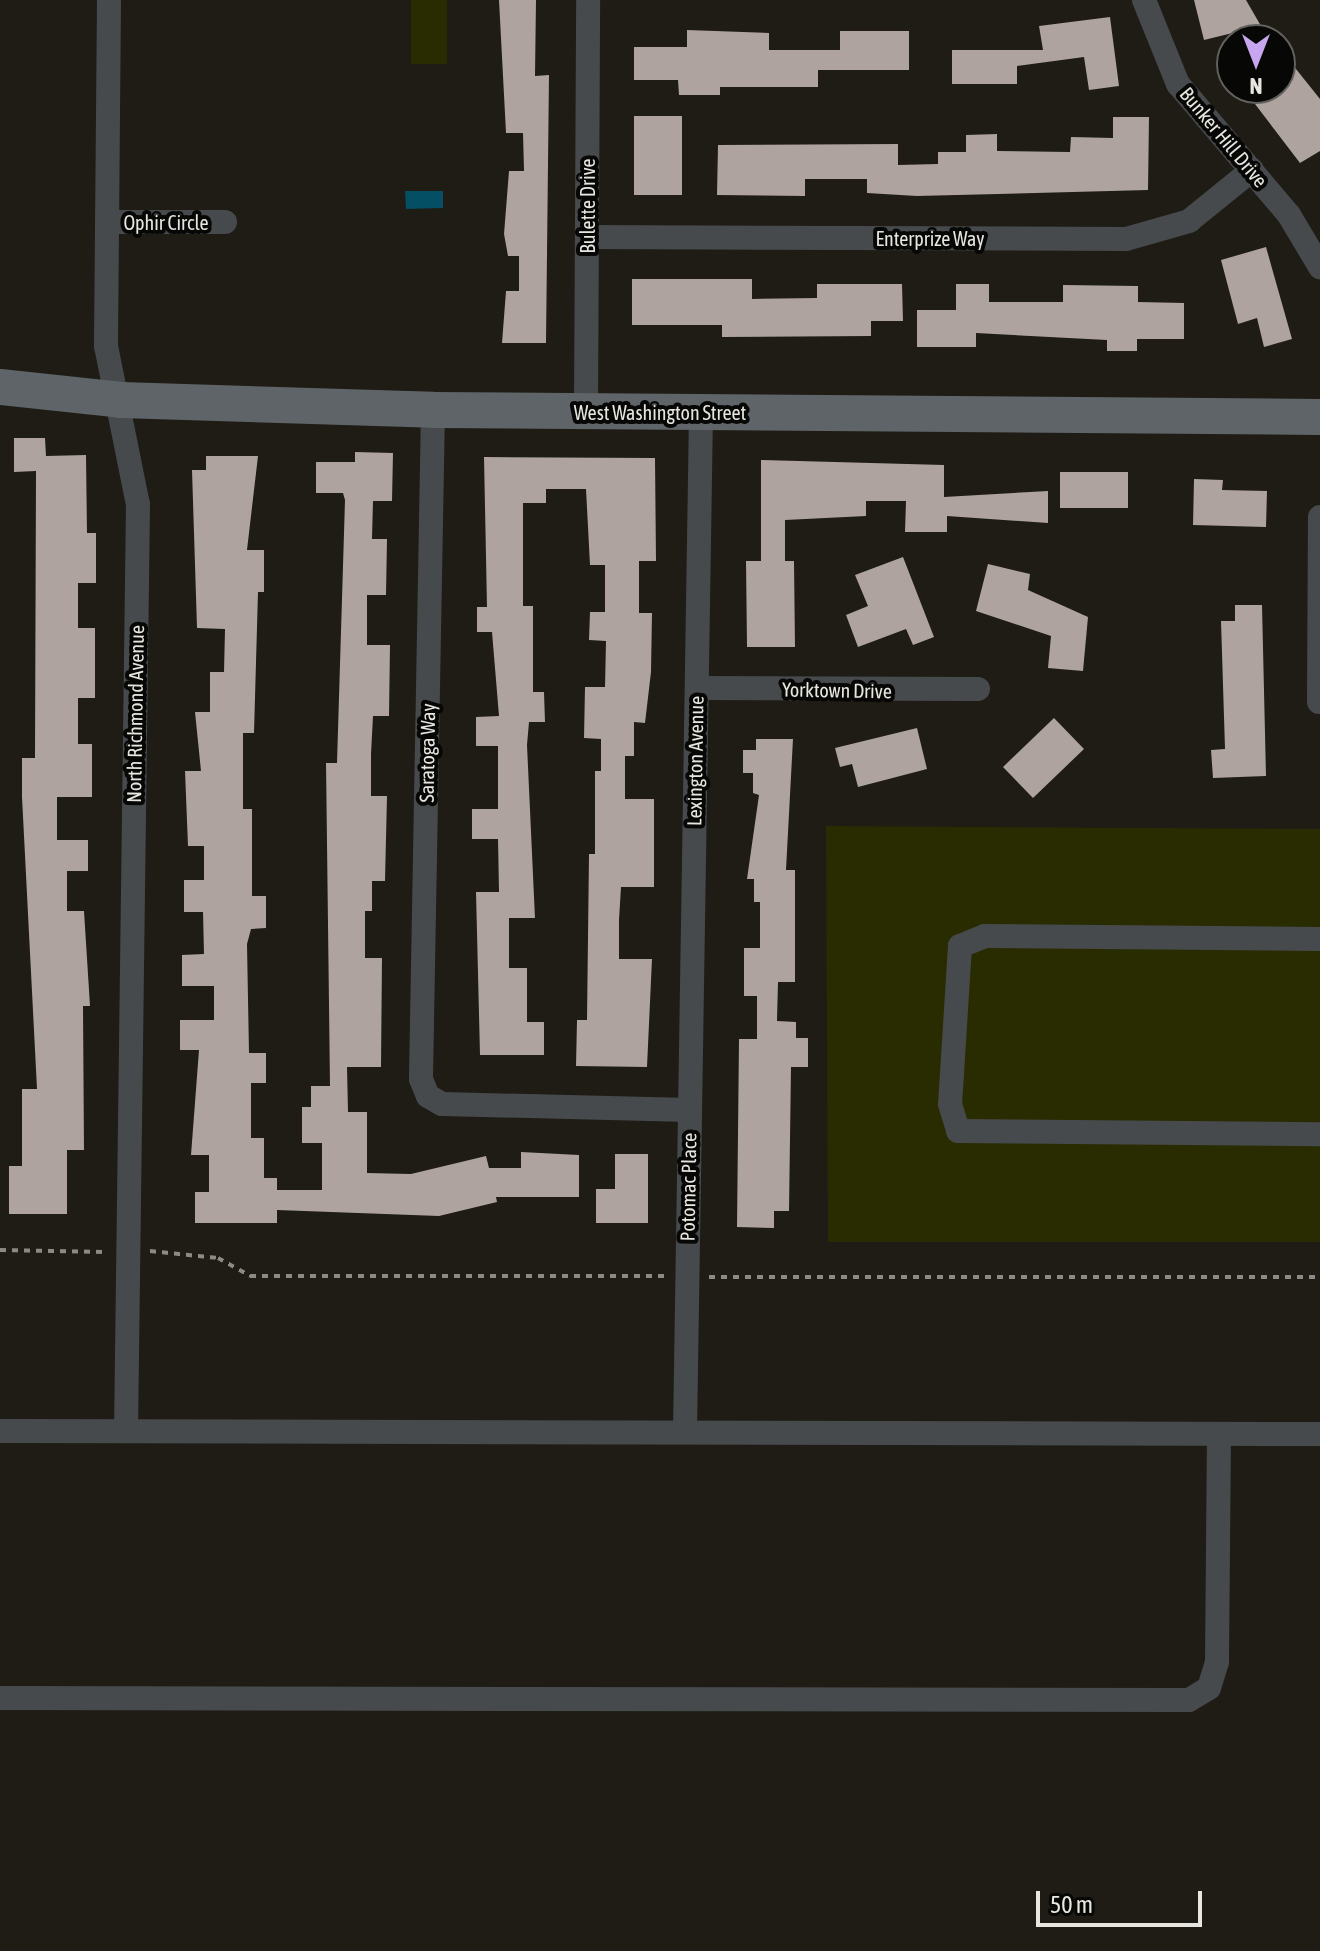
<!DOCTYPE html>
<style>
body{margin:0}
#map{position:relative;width:1320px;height:1951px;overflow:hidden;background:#1e1c15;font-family:"Asap Condensed",sans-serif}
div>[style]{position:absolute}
.green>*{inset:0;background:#292c01}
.water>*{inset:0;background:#044f64}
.building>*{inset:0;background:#aea39f}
.path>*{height:4px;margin-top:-2px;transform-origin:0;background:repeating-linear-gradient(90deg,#8c8a84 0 6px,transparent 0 12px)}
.street>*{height:24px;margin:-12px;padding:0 12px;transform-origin:12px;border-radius:12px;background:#474a4d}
.secondary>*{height:36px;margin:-18px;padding:0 18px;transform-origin:18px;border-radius:18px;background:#5f6468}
span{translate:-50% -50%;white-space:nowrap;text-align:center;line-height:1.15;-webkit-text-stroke:8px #070705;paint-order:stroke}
.street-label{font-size:20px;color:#e7e6e1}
.north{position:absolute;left:1216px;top:24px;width:80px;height:80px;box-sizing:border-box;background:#070705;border:2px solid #61605d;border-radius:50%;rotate:180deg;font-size:22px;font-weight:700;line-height:32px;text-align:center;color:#e7e6e1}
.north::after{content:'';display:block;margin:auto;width:28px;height:36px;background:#c8a6ef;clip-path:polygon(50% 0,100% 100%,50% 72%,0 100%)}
.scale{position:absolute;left:1036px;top:1891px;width:166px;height:36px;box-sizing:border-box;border:4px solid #e7e6e1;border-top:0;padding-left:10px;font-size:24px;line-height:28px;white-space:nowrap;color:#e7e6e1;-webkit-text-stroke:6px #070705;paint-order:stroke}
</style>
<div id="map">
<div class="green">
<i style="clip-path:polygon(411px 0,447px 0,447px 64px,411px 64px)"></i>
<i style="clip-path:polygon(826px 826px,1320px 829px,1320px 1242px,828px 1242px)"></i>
</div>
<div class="water">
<i style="clip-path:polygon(405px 191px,443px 191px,443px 208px,406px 209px)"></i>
</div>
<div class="building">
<i style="clip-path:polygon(499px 0,536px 0,535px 76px,549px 75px,546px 343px,502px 343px,506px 291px,519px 291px,519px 256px,508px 256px,504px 234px,509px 171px,524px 171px,523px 133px,506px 133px)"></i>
<i style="clip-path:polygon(1194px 0,1246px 0,1261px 26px,1204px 40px)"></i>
<i style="clip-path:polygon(1110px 17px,1119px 86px,1089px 90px,1084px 57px,1017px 66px,1017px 84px,952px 84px,952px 50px,1043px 50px,1039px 26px)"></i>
<i style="clip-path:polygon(687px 30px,769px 33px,769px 50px,840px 50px,840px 31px,909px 31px,909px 70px,818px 70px,818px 87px,720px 87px,720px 95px,679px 95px,678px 80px,634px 80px,634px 47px,687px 47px)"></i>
<i style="clip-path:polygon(1280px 49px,1320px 99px,1320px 151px,1300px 163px,1255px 104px,1280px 88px)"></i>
<i style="clip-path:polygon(634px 116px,682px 116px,682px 195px,634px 195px)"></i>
<i style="clip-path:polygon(1113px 117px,1149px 117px,1148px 190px,917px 196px,867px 193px,867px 179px,805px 179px,805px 196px,717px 195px,718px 145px,898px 144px,898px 165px,938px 164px,938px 152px,966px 152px,966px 135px,997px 134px,997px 151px,1070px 152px,1071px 137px,1113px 138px)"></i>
<i style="clip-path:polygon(1266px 247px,1292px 339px,1264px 347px,1257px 318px,1238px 324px,1221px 260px)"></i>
<i style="clip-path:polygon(632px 279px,752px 279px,752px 299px,817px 298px,817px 284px,902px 284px,903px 321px,871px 321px,871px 336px,722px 337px,722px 325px,632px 325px)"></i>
<i style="clip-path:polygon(956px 284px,989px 284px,989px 302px,1063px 302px,1063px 285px,1138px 286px,1138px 302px,1184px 303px,1184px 339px,1137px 339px,1137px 351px,1107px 351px,1107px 340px,976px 333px,976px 347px,917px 347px,917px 310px,956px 310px)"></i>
<i style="clip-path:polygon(14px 438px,45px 438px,46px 456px,86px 455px,87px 533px,96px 533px,96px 583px,78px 583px,78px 628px,95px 628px,95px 698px,78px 698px,78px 744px,92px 744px,92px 797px,57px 797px,57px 840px,88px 840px,88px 871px,67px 871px,67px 911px,84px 911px,90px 1006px,83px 1006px,84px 1150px,67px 1150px,67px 1214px,9px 1214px,9px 1166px,22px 1166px,22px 1089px,37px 1089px,22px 797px,22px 758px,35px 758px,36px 471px,14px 472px)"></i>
<i style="clip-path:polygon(355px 452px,393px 453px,392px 501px,373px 501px,372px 539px,387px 539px,386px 595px,367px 595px,367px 645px,390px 645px,389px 716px,373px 716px,371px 754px,371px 796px,387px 796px,385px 881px,372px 881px,372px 911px,365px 911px,365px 958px,382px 958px,381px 1067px,347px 1067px,348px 1112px,367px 1112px,367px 1173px,411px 1174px,486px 1156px,489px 1168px,521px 1168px,521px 1152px,579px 1155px,579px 1197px,496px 1197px,497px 1202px,439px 1216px,277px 1210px,277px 1223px,195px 1223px,195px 1192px,209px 1192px,209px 1155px,191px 1155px,199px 1050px,180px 1050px,180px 1020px,214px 1020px,214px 986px,182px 986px,182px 955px,204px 954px,203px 912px,184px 912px,184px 880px,204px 880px,204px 846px,188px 846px,185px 771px,201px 771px,195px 712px,210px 712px,210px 672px,224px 672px,225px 629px,197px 628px,192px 470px,206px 470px,206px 456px,258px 456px,247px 550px,264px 550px,264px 592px,258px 592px,254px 733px,243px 733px,243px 809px,252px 809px,252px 896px,266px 896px,266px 928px,251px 929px,247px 944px,249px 1053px,266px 1053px,266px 1083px,251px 1083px,251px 1138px,264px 1138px,264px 1178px,277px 1178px,277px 1190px,322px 1190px,322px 1143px,302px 1143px,302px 1107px,311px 1107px,311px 1086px,330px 1086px,326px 763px,337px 763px,345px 500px,343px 493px,316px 493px,316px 462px,355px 462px)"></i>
<i style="clip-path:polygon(484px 457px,655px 458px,656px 561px,639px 561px,639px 613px,652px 613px,651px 672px,645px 723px,634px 722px,634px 756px,625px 756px,625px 799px,654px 799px,654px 887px,621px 887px,619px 920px,619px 959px,652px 959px,647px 1067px,576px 1066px,577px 1020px,587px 1020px,589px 854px,595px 854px,595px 771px,601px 771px,601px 739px,584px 738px,585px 687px,605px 687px,606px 641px,589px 640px,590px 612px,605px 612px,605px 565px,590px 565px,586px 489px,546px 489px,546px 503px,523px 503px,523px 606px,533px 606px,533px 692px,544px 692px,545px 722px,529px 722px,527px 745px,535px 918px,509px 918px,509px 968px,527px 968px,527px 1022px,544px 1022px,544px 1055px,480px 1055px,476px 892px,499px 892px,498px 839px,472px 839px,472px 809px,498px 809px,498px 746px,476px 746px,476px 717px,499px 716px,492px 632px,477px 632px,477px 607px,487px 607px)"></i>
<i style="clip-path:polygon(761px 460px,944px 465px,944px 497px,1048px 491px,1048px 523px,947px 516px,947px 532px,905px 532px,906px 501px,866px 501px,866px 516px,785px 520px,785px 561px,794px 561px,795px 647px,747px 647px,746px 561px,761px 561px)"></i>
<i style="clip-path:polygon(1060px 472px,1128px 472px,1128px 508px,1060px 508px)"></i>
<i style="clip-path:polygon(1194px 479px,1223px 480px,1222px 490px,1267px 491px,1266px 527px,1193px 525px)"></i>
<i style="clip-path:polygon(903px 557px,934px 637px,913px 645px,906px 629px,858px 647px,846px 615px,868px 606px,855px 575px)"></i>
<i style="clip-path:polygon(988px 564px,1030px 574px,1028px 590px,1088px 617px,1083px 671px,1048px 668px,1051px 636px,976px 611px)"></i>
<i style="clip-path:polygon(1235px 605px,1262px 605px,1266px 776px,1213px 778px,1211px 750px,1225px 749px,1221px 621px,1235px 621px)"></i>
<i style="clip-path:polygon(1054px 718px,1084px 749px,1033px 798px,1003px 767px)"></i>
<i style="clip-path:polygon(917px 728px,927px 769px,858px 787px,852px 764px,840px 767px,835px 748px)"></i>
<i style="clip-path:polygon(756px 739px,793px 739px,786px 870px,795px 870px,795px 982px,778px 982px,777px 1021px,796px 1022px,796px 1038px,808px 1038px,808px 1067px,791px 1067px,789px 1211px,774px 1211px,774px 1228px,737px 1227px,739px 1039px,757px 1039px,757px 996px,744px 996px,744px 948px,760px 948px,760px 902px,754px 902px,754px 879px,747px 879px,759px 795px,753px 793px,753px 773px,743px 773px,743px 750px,756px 750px)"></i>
<i style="clip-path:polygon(615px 1154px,648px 1154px,648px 1223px,596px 1223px,596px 1189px,615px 1189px)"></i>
</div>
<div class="path">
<i style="left:0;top:1250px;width:106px;rotate:1.1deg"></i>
<i style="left:150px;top:1251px;width:68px;rotate:5.9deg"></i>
<i style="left:218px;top:1258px;width:37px;rotate:29deg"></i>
<i style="left:250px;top:1276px;width:414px"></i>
<i style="left:709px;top:1277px;width:611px"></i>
</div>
<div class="street">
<i style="left:109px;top:0;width:346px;rotate:90.5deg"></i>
<i style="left:106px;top:346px;width:161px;rotate:78.6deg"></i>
<i style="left:138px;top:504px;width:927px;rotate:90.74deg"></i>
<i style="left:1144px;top:0;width:91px;rotate:68deg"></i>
<i style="left:1178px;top:84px;width:172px;rotate:49.7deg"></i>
<i style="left:1289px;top:215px;width:61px;rotate:59.2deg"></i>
<i style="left:107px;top:222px;width:118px"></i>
<i style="left:587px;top:237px;width:539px;rotate:0.21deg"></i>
<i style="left:1126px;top:239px;width:66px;rotate:-15.9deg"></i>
<i style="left:1189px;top:221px;width:81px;rotate:-39deg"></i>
<i style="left:433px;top:410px;width:669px;rotate:91.03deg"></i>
<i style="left:421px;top:1079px;width:18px;rotate:68deg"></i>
<i style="left:428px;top:1096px;width:16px;rotate:30deg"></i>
<i style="left:442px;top:1104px;width:247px;rotate:1.4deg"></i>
<i style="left:586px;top:411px;width:411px;rotate:-89.7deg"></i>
<i style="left:697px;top:688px;width:281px;rotate:0.2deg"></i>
<i style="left:1319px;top:702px;width:185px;rotate:-89.7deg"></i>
<i style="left:1320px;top:939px;width:335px;rotate:-179.5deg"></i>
<i style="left:985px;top:936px;width:27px;rotate:158deg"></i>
<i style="left:960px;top:946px;width:158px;rotate:93.6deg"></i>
<i style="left:950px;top:1104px;width:28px;rotate:73deg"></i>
<i style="left:958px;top:1131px;width:362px;rotate:0.5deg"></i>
<i style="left:0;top:1431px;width:1320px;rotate:0.13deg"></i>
<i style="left:685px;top:1432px;width:1020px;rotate:-89.1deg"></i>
<i style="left:0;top:1698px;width:1189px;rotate:0.1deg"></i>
<i style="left:1189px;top:1700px;width:23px;rotate:-31deg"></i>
<i style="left:1209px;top:1688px;width:27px;rotate:-73deg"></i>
<i style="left:1217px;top:1662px;width:228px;rotate:-89.5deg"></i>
</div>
<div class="secondary">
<i style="left:0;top:387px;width:122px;rotate:6.1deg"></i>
<i style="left:121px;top:400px;width:312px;rotate:1.8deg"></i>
<i style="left:433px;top:410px;width:887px;rotate:0.45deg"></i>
</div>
<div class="street-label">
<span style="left:1224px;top:137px;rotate:50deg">Bunker Hill Drive</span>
<span style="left:587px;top:206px;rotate:-90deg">Bulette Drive</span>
<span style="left:166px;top:222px">Ophir Circle</span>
<span style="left:930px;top:238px">Enterprize Way</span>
<span style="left:660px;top:412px">West Washington Street</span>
<span style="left:837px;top:690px;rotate:1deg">Yorktown Drive</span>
<span style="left:135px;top:714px;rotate:-89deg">North Richmond Avenue</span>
<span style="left:427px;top:753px;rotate:-89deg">Saratoga Way</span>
<span style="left:695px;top:761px;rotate:-89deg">Lexington Avenue</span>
<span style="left:688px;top:1187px;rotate:-89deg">Potomac Place</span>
</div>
<div class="north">N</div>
<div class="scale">50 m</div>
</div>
